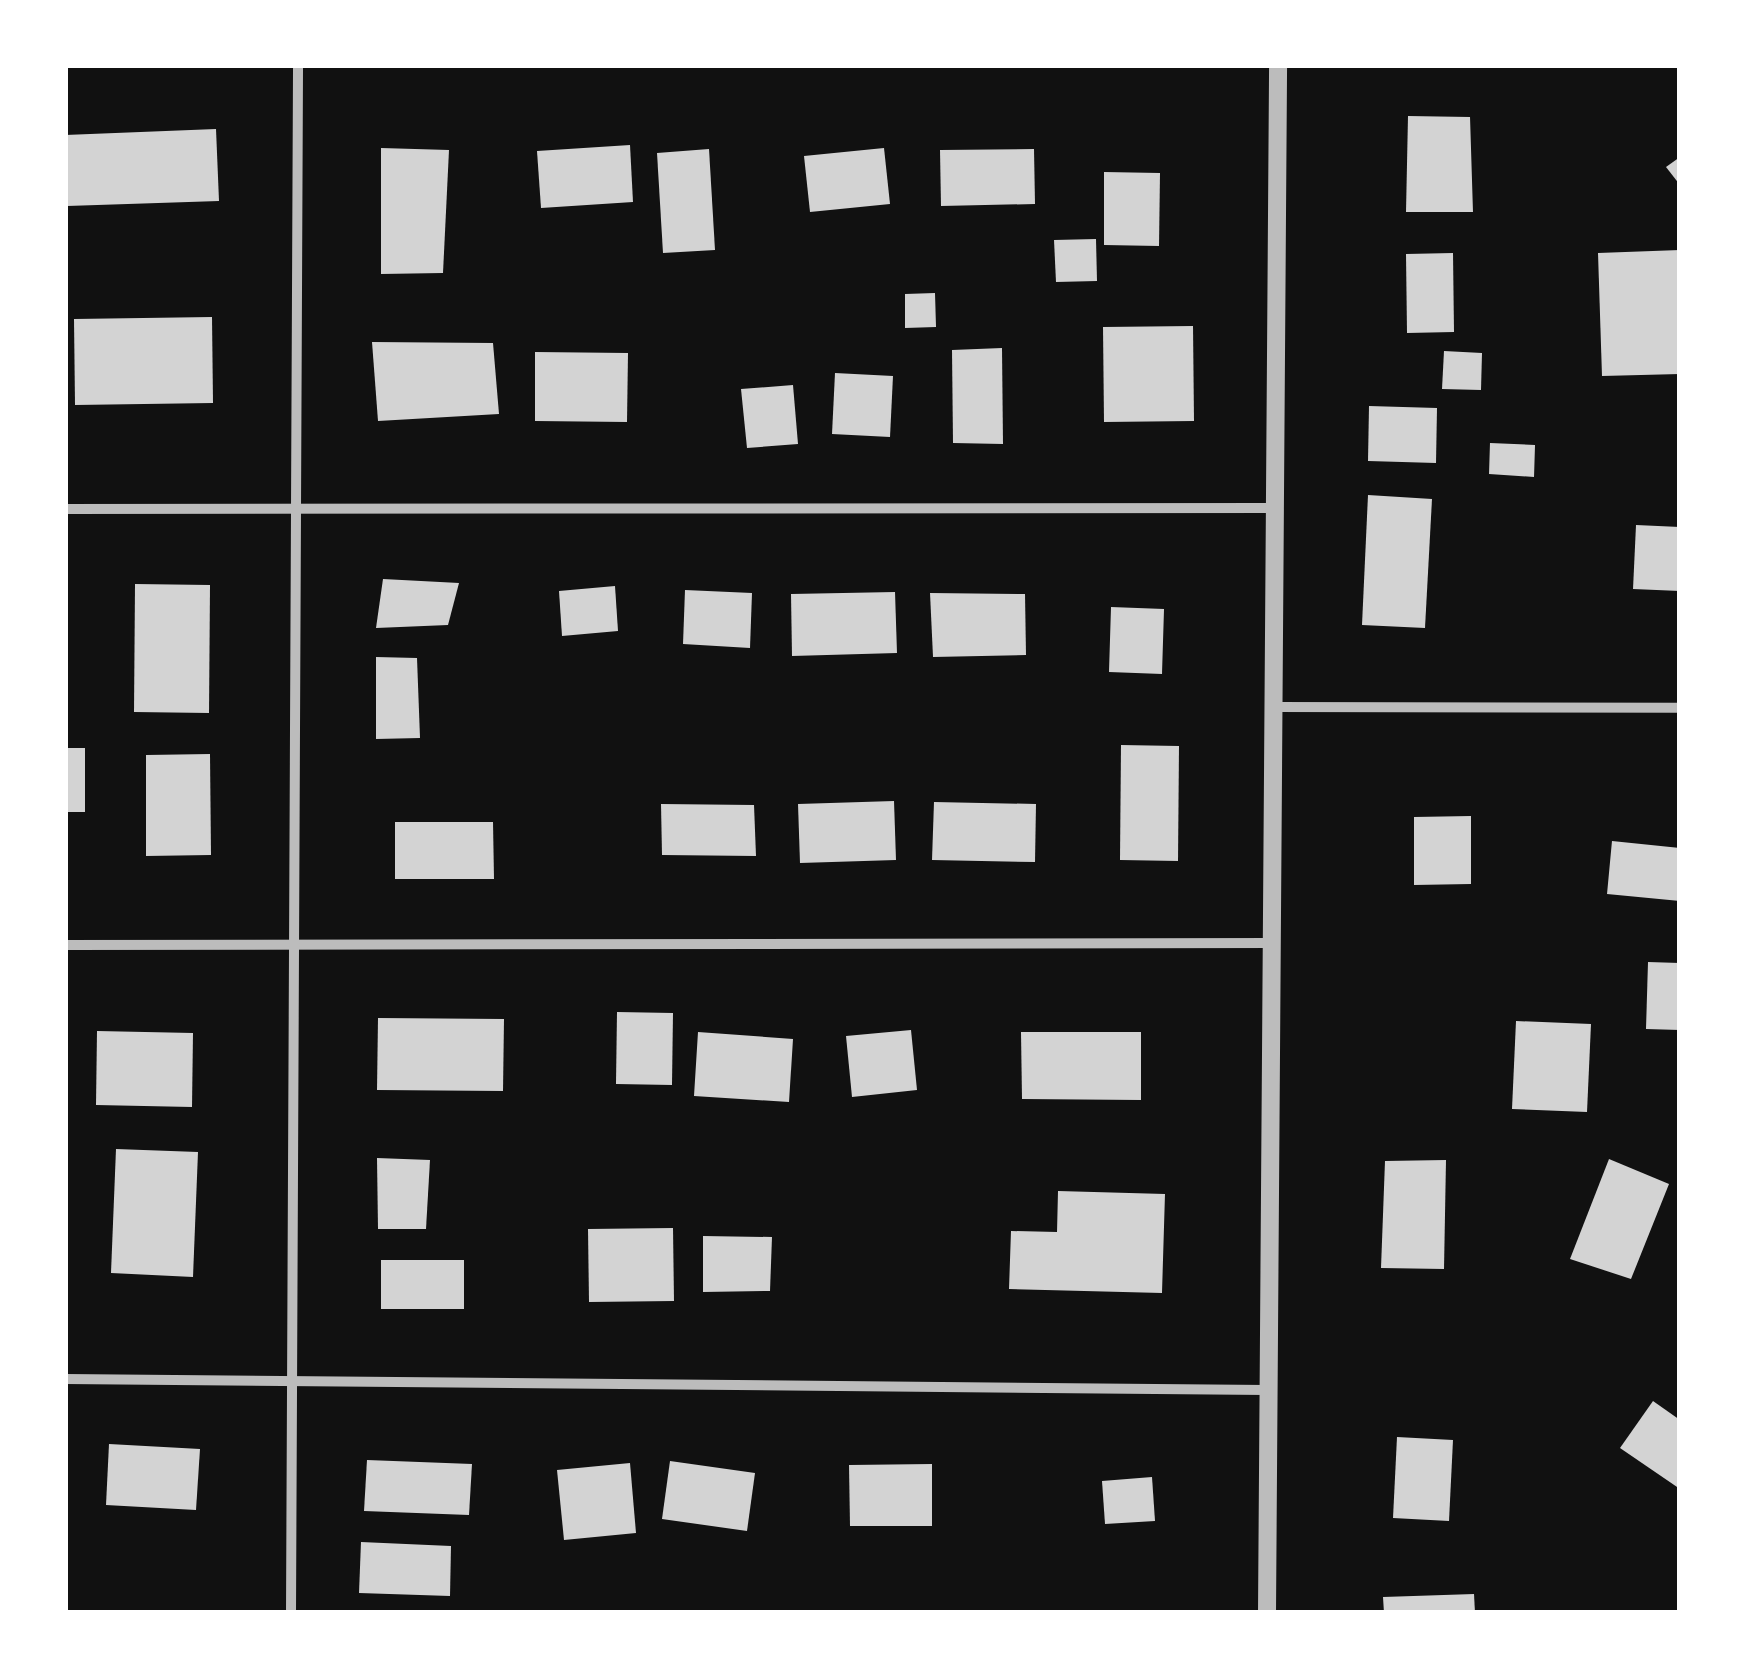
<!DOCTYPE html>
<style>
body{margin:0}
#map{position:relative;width:1745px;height:1678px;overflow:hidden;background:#111;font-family:"Alegreya Sans",sans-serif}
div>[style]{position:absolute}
.building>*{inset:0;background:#d3d3d3}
.minor>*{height:10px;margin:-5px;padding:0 5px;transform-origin:5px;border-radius:5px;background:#bcbcbc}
.tertiary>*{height:18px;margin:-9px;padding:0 9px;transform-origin:9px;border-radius:9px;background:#bcbcbc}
span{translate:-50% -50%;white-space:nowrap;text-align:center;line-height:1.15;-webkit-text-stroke:9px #fff;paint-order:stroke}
.frame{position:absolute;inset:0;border:68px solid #fff;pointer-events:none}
</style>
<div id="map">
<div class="building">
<i style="clip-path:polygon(1408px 116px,1470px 117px,1473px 212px,1406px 212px)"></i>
<i style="clip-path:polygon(216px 129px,219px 201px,67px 206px,65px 135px)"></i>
<i style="clip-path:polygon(630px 145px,633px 202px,541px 208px,537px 151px)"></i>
<i style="clip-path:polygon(381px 148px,449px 150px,443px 273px,381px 274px)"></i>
<i style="clip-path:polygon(884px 148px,890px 204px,810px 212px,804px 156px)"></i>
<i style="clip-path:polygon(709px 149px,715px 250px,663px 253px,657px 153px)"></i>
<i style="clip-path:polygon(1034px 149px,1035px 204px,941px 206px,940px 150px)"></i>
<i style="clip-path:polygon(1680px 157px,1680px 185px,1666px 167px)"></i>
<i style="clip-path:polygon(1104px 172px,1160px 173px,1159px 246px,1104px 245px)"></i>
<i style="clip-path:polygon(1096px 239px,1097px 281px,1056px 282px,1054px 240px)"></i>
<i style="clip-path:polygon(1680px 250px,1680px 374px,1602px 376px,1598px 253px)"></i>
<i style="clip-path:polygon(1453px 253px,1454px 332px,1407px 333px,1406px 254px)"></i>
<i style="clip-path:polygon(935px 293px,936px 327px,905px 328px,905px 294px)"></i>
<i style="clip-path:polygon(212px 317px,213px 403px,75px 405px,74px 319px)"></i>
<i style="clip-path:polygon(1193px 326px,1194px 421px,1104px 422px,1103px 327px)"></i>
<i style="clip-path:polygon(372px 342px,493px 343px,499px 414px,378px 421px)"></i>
<i style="clip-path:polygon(1002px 348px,1003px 444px,953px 443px,952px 350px)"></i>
<i style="clip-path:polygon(1444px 351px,1482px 353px,1481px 390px,1442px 389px)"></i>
<i style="clip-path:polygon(535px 352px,628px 353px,627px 422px,535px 421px)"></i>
<i style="clip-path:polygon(835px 373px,893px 376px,890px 437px,832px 434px)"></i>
<i style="clip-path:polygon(793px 385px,798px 444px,747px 448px,741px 389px)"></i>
<i style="clip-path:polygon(1369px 406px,1437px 408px,1436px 463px,1368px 461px)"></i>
<i style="clip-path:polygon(1490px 443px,1535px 445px,1534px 477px,1489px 474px)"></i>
<i style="clip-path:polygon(1368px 495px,1432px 499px,1425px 628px,1362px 625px)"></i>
<i style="clip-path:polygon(1636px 525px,1680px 527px,1680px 591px,1633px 589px)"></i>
<i style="clip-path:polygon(383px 579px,459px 583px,448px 625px,376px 628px)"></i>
<i style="clip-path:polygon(135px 584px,210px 585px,209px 713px,134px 712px)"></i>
<i style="clip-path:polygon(615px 586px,618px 631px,562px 636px,559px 591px)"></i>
<i style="clip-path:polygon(685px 590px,752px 593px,750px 648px,683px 644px)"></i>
<i style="clip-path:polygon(895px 592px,897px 653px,792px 656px,791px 594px)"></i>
<i style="clip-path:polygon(930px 593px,1025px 594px,1026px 655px,933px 657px)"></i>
<i style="clip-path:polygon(1111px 607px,1164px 609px,1162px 674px,1109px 672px)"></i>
<i style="clip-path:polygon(376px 657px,417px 658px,420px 738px,376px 739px)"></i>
<i style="clip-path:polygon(1121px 745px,1179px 746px,1178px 861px,1120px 860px)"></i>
<i style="clip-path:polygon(65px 748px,85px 748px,85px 812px,65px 812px)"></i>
<i style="clip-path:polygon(210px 754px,211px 855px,146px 856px,146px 755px)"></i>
<i style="clip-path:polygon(894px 801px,896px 860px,800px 863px,798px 804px)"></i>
<i style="clip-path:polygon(934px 802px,1036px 804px,1035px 862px,932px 860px)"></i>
<i style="clip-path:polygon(661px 804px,754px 805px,756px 856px,662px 855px)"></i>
<i style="clip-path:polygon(1471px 816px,1471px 884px,1414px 885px,1414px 817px)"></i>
<i style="clip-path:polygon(395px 822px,493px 822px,494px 879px,395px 879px)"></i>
<i style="clip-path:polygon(1612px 841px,1680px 848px,1680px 901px,1607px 894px)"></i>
<i style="clip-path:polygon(1648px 962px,1680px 963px,1680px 1030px,1646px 1029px)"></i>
<i style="clip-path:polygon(617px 1012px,673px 1013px,672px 1085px,616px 1084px)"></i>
<i style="clip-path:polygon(378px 1018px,504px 1019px,503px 1091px,377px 1090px)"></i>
<i style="clip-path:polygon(1516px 1021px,1591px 1024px,1587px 1112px,1512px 1109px)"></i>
<i style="clip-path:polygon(911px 1030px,917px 1090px,852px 1097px,846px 1036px)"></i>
<i style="clip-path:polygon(97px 1031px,193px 1033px,192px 1107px,96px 1105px)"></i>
<i style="clip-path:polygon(698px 1032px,793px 1039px,789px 1102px,694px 1096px)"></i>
<i style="clip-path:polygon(1021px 1032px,1141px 1032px,1141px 1100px,1022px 1099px)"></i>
<i style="clip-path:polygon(116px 1149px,198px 1152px,193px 1277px,111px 1273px)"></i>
<i style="clip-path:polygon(377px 1158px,430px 1160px,426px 1229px,378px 1229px)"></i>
<i style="clip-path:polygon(1609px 1159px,1669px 1184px,1631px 1279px,1570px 1259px)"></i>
<i style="clip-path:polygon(1446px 1160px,1444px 1269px,1381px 1268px,1385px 1161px)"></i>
<i style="clip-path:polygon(1058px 1191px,1165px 1194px,1162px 1293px,1009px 1289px,1011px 1231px,1057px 1232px)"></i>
<i style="clip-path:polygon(673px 1228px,674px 1301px,589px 1302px,588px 1229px)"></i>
<i style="clip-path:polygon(703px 1236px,772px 1237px,770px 1291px,703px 1292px)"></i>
<i style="clip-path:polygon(381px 1260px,464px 1260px,464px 1309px,381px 1309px)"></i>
<i style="clip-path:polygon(1653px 1401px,1680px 1420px,1680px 1489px,1620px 1448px)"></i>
<i style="clip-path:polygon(1397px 1437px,1453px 1440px,1449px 1521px,1393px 1518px)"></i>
<i style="clip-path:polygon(109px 1444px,200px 1449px,196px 1510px,106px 1505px)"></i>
<i style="clip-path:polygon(367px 1460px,472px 1464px,469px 1515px,364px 1511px)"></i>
<i style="clip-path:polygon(670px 1461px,755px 1473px,747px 1531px,662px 1519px)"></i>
<i style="clip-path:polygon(630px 1463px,636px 1533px,564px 1540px,557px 1470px)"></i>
<i style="clip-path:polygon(932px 1464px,932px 1526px,850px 1526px,849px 1465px)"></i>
<i style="clip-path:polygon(1152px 1477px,1155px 1521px,1105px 1524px,1102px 1481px)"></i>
<i style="clip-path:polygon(361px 1542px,451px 1546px,450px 1596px,359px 1593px)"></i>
<i style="clip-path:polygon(1474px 1594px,1475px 1613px,1384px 1613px,1383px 1597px)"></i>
</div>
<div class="minor">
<i style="left:65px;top:509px;width:1211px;rotate:-0.05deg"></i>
<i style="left:1274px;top:707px;width:406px;rotate:0.1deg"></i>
<i style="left:65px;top:945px;width:1207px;rotate:-0.09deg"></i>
<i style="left:65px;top:1379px;width:1202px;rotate:0.52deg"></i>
<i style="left:291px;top:1613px;width:1548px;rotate:-89.74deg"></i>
</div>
<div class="tertiary">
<i style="left:1267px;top:1613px;width:1548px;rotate:-89.59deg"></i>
</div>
<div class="frame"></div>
</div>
